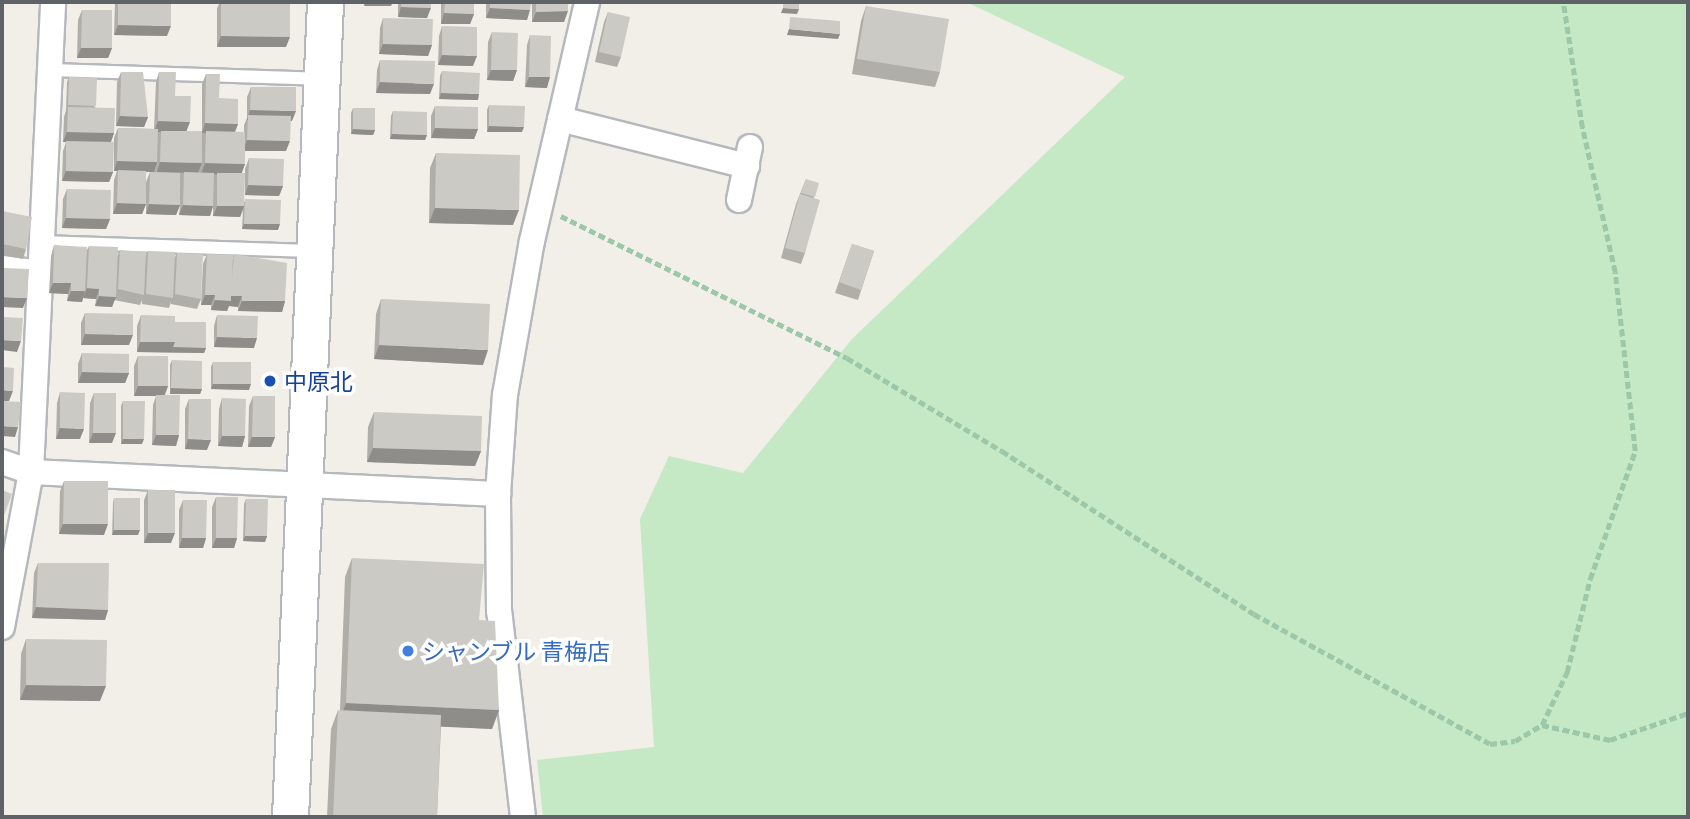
<!DOCTYPE html>
<meta charset="utf-8">
<style>
body{margin:0}
#map{position:relative;width:1690px;height:819px;overflow:hidden;background:#f1efe8;font-family:Barlow,"Noto Sans JP",sans-serif}
div>[style]{position:absolute}
.green>*{inset:0;background:#c5e8c5}
.path>*{height:4.5px;margin-top:-2.25px;transform-origin:0;background:repeating-linear-gradient(90deg,#9cc7a9 0 7px,transparent 0 10.5px)}
.roads{filter:drop-shadow(2px 0 #b5b8bc) drop-shadow(-2px 0 #b5b8bc) drop-shadow(0 2px #b5b8bc) drop-shadow(0 -2px #b5b8bc)}
.lane>*{height:12px;margin:-6px;padding:0 6px;transform-origin:6px;border-radius:6px;background:#fff}
.street>*{height:24px;margin:-12px;padding:0 12px;transform-origin:12px;border-radius:12px;background:#fff}
.secondary>*{height:35px;margin:-17.5px;padding:0 17.5px;transform-origin:17.5px;border-radius:17.5px;background:#fff}
.wall>*{inset:0;background:#afaea9}
.shaded-wall>*{inset:0;background:#8f8d8a}
.building>*{inset:0;background:#cccac5}
.dots>*{width:19px;height:19px;translate:-50% -50%;box-sizing:border-box;border:4px solid #fff;border-radius:50%}
span{translate:-50% -50%;white-space:nowrap;text-align:center;line-height:1.15;-webkit-text-stroke:7px #fff;paint-order:stroke}
.transit-label{font-size:23px;color:#164399}
.left{translate:0 -50%;text-align:left}
.shop-label{font-size:23px;color:#366cbe}
.frame{position:absolute;inset:0;border:4px solid #5f6368;pointer-events:none}
</style>
<div id="map">
<div class="green">
<i style="clip-path:polygon(966px 2px,1688px 2px,1688px 817px,543px 817px,537px 760px,654px 747px,640px 519px,669px 456px,743px 473px,852px 339px,1125px 77px)"></i>
</div>
<div class="path">
<i style="left:561px;top:216px;width:319px;rotate:26.4deg"></i>
<i style="left:847px;top:358px;width:181px;rotate:31deg"></i>
<i style="left:1002px;top:451px;width:300px;rotate:32.9deg"></i>
<i style="left:1254px;top:614px;width:269px;rotate:28.8deg"></i>
<i style="left:1490px;top:744px;width:25px;rotate:-7deg"></i>
<i style="left:1515px;top:741px;width:31px;rotate:-31deg"></i>
<i style="left:1542px;top:725px;width:59px;rotate:-64.7deg"></i>
<i style="left:1567px;top:672px;width:96px;rotate:-76.1deg"></i>
<i style="left:1590px;top:579px;width:136px;rotate:-70.6deg"></i>
<i style="left:1635px;top:451px;width:180px;rotate:-96.4deg"></i>
<i style="left:1615px;top:272px;width:149px;rotate:-102.8deg"></i>
<i style="left:1582px;top:127px;width:126px;rotate:-98.6deg"></i>
<i style="left:1542px;top:725px;width:70px;rotate:12.4deg"></i>
<i style="left:1610px;top:740px;width:83px;rotate:-19.1deg"></i>
</div>
<div class="roads">
<div class="lane">
<i style="left:50px;top:70px;width:269px;rotate:1.9deg"></i>
<i style="left:41px;top:242px;width:270px;rotate:1.9deg"></i>
<i style="left:2px;top:262px;width:38px;rotate:7deg"></i>
</div>
<div class="street">
<i style="left:560px;top:119px;width:193px;rotate:14.1deg"></i>
<i style="left:739px;top:200px;width:54px;rotate:-78.3deg"></i>
<i style="left:2px;top:462px;width:31px;rotate:19deg"></i>
<i style="left:31px;top:472px;width:468px;rotate:2.7deg"></i>
<i style="left:2px;top:627px;width:158px;rotate:-79.4deg"></i>
<i style="left:31px;top:472px;width:471px;rotate:-87.3deg"></i>
<i style="left:523px;top:817px;width:207px;rotate:-96.6deg"></i>
<i style="left:499px;top:611px;width:117px;rotate:-90.5deg"></i>
<i style="left:498px;top:494px;width:99px;rotate:-86deg"></i>
<i style="left:505px;top:395px;width:156px;rotate:-80.1deg"></i>
<i style="left:532px;top:241px;width:245px;rotate:-77deg"></i>
</div>
<div class="secondary">
<i style="left:290px;top:817px;width:816px;rotate:-87.54deg"></i>
</div>
</div>
<div class="wall">
<i style="clip-path:polygon(115px 2px,118px 2px,167px 36px,114px 35px)"></i>
<i style="clip-path:polygon(220px 2px,294px 2px,290px 3px,286px 47px,217px 47px,217px 8px)"></i>
<i style="clip-path:polygon(398px 2px,431px 2px,427px 18px,398px 17px)"></i>
<i style="clip-path:polygon(441px 2px,474px 2px,474px 14px,470px 24px,441px 24px)"></i>
<i style="clip-path:polygon(486px 2px,531px 2px,527px 20px,486px 18px)"></i>
<i style="clip-path:polygon(532px 2px,568px 2px,564px 22px,532px 22px)"></i>
<i style="clip-path:polygon(866px 6px,940px 72px,935px 87px,852px 74px,861px 21px)"></i>
<i style="clip-path:polygon(82px 10px,112px 48px,108px 58px,77px 58px,78px 20px)"></i>
<i style="clip-path:polygon(608px 12px,621px 57px,617px 67px,595px 62px,604px 22px)"></i>
<i style="clip-path:polygon(383px 18px,432px 45px,428px 56px,379px 54px,380px 28px)"></i>
<i style="clip-path:polygon(442px 26px,473px 66px,438px 65px,439px 36px)"></i>
<i style="clip-path:polygon(492px 32px,517px 70px,513px 81px,487px 80px,488px 42px)"></i>
<i style="clip-path:polygon(530px 35px,547px 88px,525px 87px,527px 45px)"></i>
<i style="clip-path:polygon(380px 60px,430px 94px,376px 93px,377px 70px)"></i>
<i style="clip-path:polygon(442px 71px,478px 100px,439px 99px,440px 76px)"></i>
<i style="clip-path:polygon(121px 72px,148px 117px,144px 127px,116px 126px,117px 82px)"></i>
<i style="clip-path:polygon(159px 72px,175px 96px,187px 131px,202px 131px,202px 84px,206px 74px,219px 98px,238px 124px,235px 132px,244px 132px,244px 125px,247px 118px,247px 97px,251px 87px,292px 121px,290px 121px,286px 151px,245px 151px,245px 164px,241px 173px,244px 201px,278px 230px,242px 229px,243px 210px,240px 217px,213px 216px,213px 206px,210px 216px,179px 215px,180px 205px,176px 215px,146px 214px,146px 182px,150px 172px,152px 172px,146px 172px,146px 204px,142px 214px,113px 214px,114px 180px,117px 171px,114px 171px,114px 138px,118px 128px,154px 129px,156px 82px)"></i>
<i style="clip-path:polygon(69px 77px,95px 107px,114px 133px,111px 142px,113px 172px,109px 182px,62px 181px,63px 151px,66px 142px,63px 142px,64px 117px,66px 110px,67px 82px)"></i>
<i style="clip-path:polygon(489px 105px,522px 132px,487px 132px,487px 110px)"></i>
<i style="clip-path:polygon(435px 106px,478px 129px,474px 139px,431px 138px,431px 116px)"></i>
<i style="clip-path:polygon(353px 108px,375px 130px,373px 135px,351px 134px,351px 113px)"></i>
<i style="clip-path:polygon(393px 111px,427px 135px,425px 140px,390px 139px,391px 116px)"></i>
<i style="clip-path:polygon(436px 153px,513px 225px,429px 223px,430px 168px)"></i>
<i style="clip-path:polygon(249px 158px,283px 186px,279px 196px,245px 195px,245px 169px)"></i>
<i style="clip-path:polygon(806px 179px,814px 198px,805px 253px,801px 264px,781px 258px,796px 204px)"></i>
<i style="clip-path:polygon(67px 189px,110px 219px,106px 229px,62px 228px,63px 199px)"></i>
<i style="clip-path:polygon(2px 211px,26px 249px,23px 259px,2px 255px)"></i>
<i style="clip-path:polygon(852px 244px,874px 251px,858px 300px,835px 293px)"></i>
<i style="clip-path:polygon(54px 245px,87px 250px,89px 246px,117px 257px,120px 250px,145px 257px,148px 251px,174px 259px,177px 253px,201px 299px,197px 309px,171px 304px,171px 302px,169px 308px,142px 304px,142px 300px,140px 305px,114px 300px,112px 307px,95px 306px,96px 299px,83px 298px,83px 296px,82px 302px,67px 301px,68px 294px,49px 293px,51px 256px)"></i>
<i style="clip-path:polygon(207px 254px,233px 259px,234px 254px,285px 301px,282px 312px,238px 311px,238px 307px,229px 306px,227px 311px,211px 310px,211px 305px,201px 305px,203px 264px)"></i>
<i style="clip-path:polygon(381px 299px,483px 365px,374px 359px,376px 314px)"></i>
<i style="clip-path:polygon(85px 313px,129px 345px,81px 345px,81px 323px)"></i>
<i style="clip-path:polygon(141px 315px,175px 322px,206px 348px,204px 353px,137px 352px,137px 326px)"></i>
<i style="clip-path:polygon(217px 315px,254px 348px,214px 347px,214px 326px)"></i>
<i style="clip-path:polygon(82px 353px,129px 373px,125px 383px,78px 383px,78px 364px)"></i>
<i style="clip-path:polygon(138px 356px,168px 386px,165px 395px,179px 435px,176px 446px,152px 445px,153px 405px,156px 396px,134px 396px,134px 366px)"></i>
<i style="clip-path:polygon(172px 360px,202px 389px,200px 394px,170px 394px,170px 365px)"></i>
<i style="clip-path:polygon(213px 362px,249px 390px,211px 389px,211px 367px)"></i>
<i style="clip-path:polygon(60px 392px,80px 439px,56px 439px,57px 403px)"></i>
<i style="clip-path:polygon(94px 393px,112px 443px,89px 443px,90px 403px)"></i>
<i style="clip-path:polygon(253px 396px,275px 437px,271px 447px,248px 447px,249px 406px)"></i>
<i style="clip-path:polygon(222px 398px,245px 436px,242px 447px,218px 446px,219px 409px)"></i>
<i style="clip-path:polygon(189px 399px,207px 450px,185px 449px,185px 409px)"></i>
<i style="clip-path:polygon(123px 401px,142px 444px,121px 444px,121px 406px)"></i>
<i style="clip-path:polygon(374px 412px,481px 451px,475px 466px,367px 462px,368px 427px)"></i>
<i style="clip-path:polygon(64px 481px,104px 535px,59px 534px,60px 491px)"></i>
<i style="clip-path:polygon(148px 490px,171px 543px,144px 543px,144px 500px)"></i>
<i style="clip-path:polygon(216px 497px,237px 538px,234px 548px,212px 548px,212px 507px)"></i>
<i style="clip-path:polygon(114px 498px,138px 535px,112px 535px,113px 503px)"></i>
<i style="clip-path:polygon(246px 499px,267px 536px,265px 542px,243px 541px,244px 504px)"></i>
<i style="clip-path:polygon(183px 500px,206px 538px,203px 548px,179px 548px,179px 510px)"></i>
<i style="clip-path:polygon(352px 558px,479px 620px,499px 710px,492px 729px,441px 726px,437px 817px,327px 817px,331px 729px,338px 710px,340px 710px,345px 577px)"></i>
<i style="clip-path:polygon(38px 563px,108px 610px,105px 620px,32px 618px,34px 573px)"></i>
<i style="clip-path:polygon(26px 639px,100px 701px,20px 700px,21px 654px)"></i>
</div>
<div class="shaded-wall">
<i style="clip-path:polygon(77px 2px,111px 2px,111px 3px)"></i>
<i style="clip-path:polygon(365px 2px,393px 2px,391px 6px,364px 6px)"></i>
<i style="clip-path:polygon(401px 7px,431px 8px,427px 18px,398px 17px)"></i>
<i style="clip-path:polygon(490px 8px,530px 10px,527px 20px,486px 18px)"></i>
<i style="clip-path:polygon(783px 8px,799px 9px,797px 14px,781px 13px)"></i>
<i style="clip-path:polygon(568px 11px,564px 22px,532px 22px,536px 12px)"></i>
<i style="clip-path:polygon(444px 13px,474px 14px,470px 24px,441px 24px)"></i>
<i style="clip-path:polygon(118px 25px,171px 26px,167px 36px,114px 35px)"></i>
<i style="clip-path:polygon(789px 29px,840px 34px,838px 39px,787px 35px)"></i>
<i style="clip-path:polygon(221px 36px,290px 37px,286px 47px,217px 47px)"></i>
<i style="clip-path:polygon(383px 44px,432px 45px,428px 56px,379px 54px)"></i>
<i style="clip-path:polygon(81px 48px,112px 48px,108px 58px,77px 58px)"></i>
<i style="clip-path:polygon(442px 55px,477px 56px,473px 66px,438px 65px)"></i>
<i style="clip-path:polygon(491px 70px,517px 70px,513px 81px,487px 80px)"></i>
<i style="clip-path:polygon(529px 77px,550px 77px,547px 88px,525px 87px)"></i>
<i style="clip-path:polygon(380px 82px,434px 84px,430px 94px,376px 93px)"></i>
<i style="clip-path:polygon(441px 93px,479px 94px,478px 100px,439px 99px)"></i>
<i style="clip-path:polygon(250px 110px,296px 111px,292px 121px,247px 120px)"></i>
<i style="clip-path:polygon(120px 116px,148px 117px,144px 127px,116px 126px)"></i>
<i style="clip-path:polygon(158px 121px,190px 122px,186px 132px,154px 132px)"></i>
<i style="clip-path:polygon(205px 123px,238px 124px,234px 134px,202px 133px)"></i>
<i style="clip-path:polygon(489px 126px,524px 127px,522px 132px,487px 132px)"></i>
<i style="clip-path:polygon(435px 128px,478px 129px,474px 139px,431px 138px)"></i>
<i style="clip-path:polygon(353px 129px,375px 130px,373px 135px,351px 134px)"></i>
<i style="clip-path:polygon(67px 132px,114px 133px,110px 144px,63px 142px)"></i>
<i style="clip-path:polygon(392px 134px,427px 135px,425px 140px,390px 139px)"></i>
<i style="clip-path:polygon(247px 140px,290px 141px,286px 151px,243px 151px)"></i>
<i style="clip-path:polygon(117px 161px,157px 162px,154px 172px,114px 171px)"></i>
<i style="clip-path:polygon(160px 162px,202px 163px,198px 173px,157px 172px)"></i>
<i style="clip-path:polygon(205px 163px,245px 164px,241px 175px,201px 174px)"></i>
<i style="clip-path:polygon(66px 171px,113px 172px,109px 182px,62px 181px)"></i>
<i style="clip-path:polygon(248px 185px,283px 186px,279px 196px,245px 195px)"></i>
<i style="clip-path:polygon(117px 203px,146px 204px,142px 214px,113px 214px)"></i>
<i style="clip-path:polygon(149px 204px,180px 205px,176px 215px,146px 214px)"></i>
<i style="clip-path:polygon(183px 205px,213px 206px,210px 216px,179px 215px)"></i>
<i style="clip-path:polygon(217px 206px,244px 206px,240px 217px,213px 216px)"></i>
<i style="clip-path:polygon(435px 208px,519px 210px,513px 225px,429px 223px)"></i>
<i style="clip-path:polygon(66px 218px,110px 219px,106px 229px,62px 228px)"></i>
<i style="clip-path:polygon(244px 224px,280px 224px,278px 230px,242px 229px)"></i>
<i style="clip-path:polygon(53px 283px,71px 283px,68px 294px,49px 293px)"></i>
<i style="clip-path:polygon(87px 288px,99px 289px,96px 299px,83px 298px)"></i>
<i style="clip-path:polygon(71px 291px,85px 291px,82px 302px,67px 301px)"></i>
<i style="clip-path:polygon(205px 295px,215px 295px,211px 305px,201px 305px)"></i>
<i style="clip-path:polygon(99px 296px,116px 297px,112px 307px,95px 306px)"></i>
<i style="clip-path:polygon(231px 296px,242px 296px,238px 307px,229px 306px,227px 311px,211px 310px,215px 300px)"></i>
<i style="clip-path:polygon(2px 297px,27px 298px,23px 308px,2px 307px)"></i>
<i style="clip-path:polygon(242px 301px,285px 301px,282px 312px,238px 311px)"></i>
<i style="clip-path:polygon(85px 334px,133px 335px,129px 345px,81px 345px)"></i>
<i style="clip-path:polygon(217px 337px,257px 338px,254px 348px,214px 347px)"></i>
<i style="clip-path:polygon(2px 340px,21px 341px,17px 352px,2px 350px)"></i>
<i style="clip-path:polygon(140px 342px,175px 342px,206px 348px,204px 353px,137px 352px)"></i>
<i style="clip-path:polygon(379px 345px,488px 350px,483px 365px,374px 359px)"></i>
<i style="clip-path:polygon(82px 372px,129px 373px,125px 383px,78px 383px)"></i>
<i style="clip-path:polygon(213px 384px,251px 384px,249px 390px,211px 389px)"></i>
<i style="clip-path:polygon(138px 386px,168px 386px,164px 396px,134px 396px)"></i>
<i style="clip-path:polygon(171px 388px,202px 389px,200px 394px,170px 394px)"></i>
<i style="clip-path:polygon(2px 390px,13px 391px,9px 401px,2px 401px)"></i>
<i style="clip-path:polygon(2px 426px,18px 427px,15px 437px,2px 436px)"></i>
<i style="clip-path:polygon(60px 428px,84px 429px,80px 439px,56px 439px)"></i>
<i style="clip-path:polygon(93px 433px,116px 433px,112px 443px,89px 443px)"></i>
<i style="clip-path:polygon(156px 435px,179px 435px,176px 446px,152px 445px)"></i>
<i style="clip-path:polygon(222px 436px,245px 436px,242px 447px,218px 446px)"></i>
<i style="clip-path:polygon(252px 437px,275px 437px,271px 447px,248px 447px)"></i>
<i style="clip-path:polygon(123px 439px,144px 439px,142px 444px,121px 444px)"></i>
<i style="clip-path:polygon(188px 439px,211px 440px,207px 450px,185px 449px)"></i>
<i style="clip-path:polygon(373px 448px,481px 451px,475px 466px,367px 462px)"></i>
<i style="clip-path:polygon(63px 524px,108px 524px,104px 535px,59px 534px)"></i>
<i style="clip-path:polygon(114px 530px,140px 530px,138px 535px,112px 535px)"></i>
<i style="clip-path:polygon(148px 533px,175px 533px,171px 543px,144px 543px)"></i>
<i style="clip-path:polygon(245px 536px,267px 536px,265px 542px,243px 541px)"></i>
<i style="clip-path:polygon(182px 538px,206px 538px,203px 548px,179px 548px)"></i>
<i style="clip-path:polygon(216px 538px,237px 538px,234px 548px,212px 548px)"></i>
<i style="clip-path:polygon(36px 607px,108px 610px,105px 620px,32px 618px)"></i>
<i style="clip-path:polygon(26px 685px,106px 686px,100px 701px,20px 700px)"></i>
<i style="clip-path:polygon(346px 703px,499px 710px,492px 729px,339px 722px)"></i>
</div>
<div class="building">
<i style="clip-path:polygon(118px 2px,171px 2px,171px 26px,118px 25px)"></i>
<i style="clip-path:polygon(221px 2px,290px 2px,290px 37px,221px 36px)"></i>
<i style="clip-path:polygon(401px 2px,431px 2px,431px 8px,401px 7px)"></i>
<i style="clip-path:polygon(445px 2px,474px 2px,474px 14px,444px 13px)"></i>
<i style="clip-path:polygon(490px 2px,531px 2px,530px 10px,490px 8px)"></i>
<i style="clip-path:polygon(536px 2px,568px 2px,568px 11px,536px 12px)"></i>
<i style="clip-path:polygon(783px 2px,799px 2px,799px 9px,783px 8px)"></i>
<i style="clip-path:polygon(866px 6px,949px 19px,940px 72px,857px 59px)"></i>
<i style="clip-path:polygon(82px 10px,112px 10px,112px 48px,81px 48px)"></i>
<i style="clip-path:polygon(608px 12px,630px 17px,621px 57px,599px 52px)"></i>
<i style="clip-path:polygon(790px 17px,840px 21px,840px 34px,789px 29px)"></i>
<i style="clip-path:polygon(383px 18px,433px 19px,432px 45px,383px 44px)"></i>
<i style="clip-path:polygon(442px 26px,477px 27px,477px 56px,442px 55px)"></i>
<i style="clip-path:polygon(492px 32px,518px 33px,517px 70px,491px 70px)"></i>
<i style="clip-path:polygon(530px 35px,551px 36px,550px 77px,529px 77px)"></i>
<i style="clip-path:polygon(380px 60px,435px 61px,434px 84px,380px 82px)"></i>
<i style="clip-path:polygon(442px 71px,480px 73px,479px 94px,441px 93px)"></i>
<i style="clip-path:polygon(121px 72px,143px 72px,148px 117px,120px 116px)"></i>
<i style="clip-path:polygon(159px 72px,176px 72px,175px 96px,191px 96px,190px 122px,158px 121px)"></i>
<i style="clip-path:polygon(206px 74px,220px 74px,219px 98px,238px 99px,238px 124px,205px 123px)"></i>
<i style="clip-path:polygon(69px 77px,97px 78px,96px 106px,68px 105px)"></i>
<i style="clip-path:polygon(251px 87px,296px 87px,296px 111px,250px 110px)"></i>
<i style="clip-path:polygon(489px 105px,525px 106px,524px 127px,489px 126px)"></i>
<i style="clip-path:polygon(435px 106px,478px 107px,478px 129px,435px 128px)"></i>
<i style="clip-path:polygon(68px 107px,115px 108px,114px 133px,67px 132px)"></i>
<i style="clip-path:polygon(353px 108px,375px 108px,375px 130px,353px 129px)"></i>
<i style="clip-path:polygon(393px 111px,427px 112px,427px 135px,392px 134px)"></i>
<i style="clip-path:polygon(248px 115px,291px 116px,290px 141px,247px 140px)"></i>
<i style="clip-path:polygon(118px 128px,158px 129px,157px 162px,117px 161px)"></i>
<i style="clip-path:polygon(161px 131px,202px 131px,202px 163px,160px 162px)"></i>
<i style="clip-path:polygon(206px 131px,245px 132px,245px 164px,205px 163px)"></i>
<i style="clip-path:polygon(66px 141px,114px 142px,113px 172px,66px 171px)"></i>
<i style="clip-path:polygon(436px 153px,520px 155px,519px 210px,435px 208px)"></i>
<i style="clip-path:polygon(249px 158px,284px 159px,283px 186px,248px 185px)"></i>
<i style="clip-path:polygon(118px 170px,146px 171px,146px 204px,117px 203px)"></i>
<i style="clip-path:polygon(150px 172px,180px 173px,180px 205px,149px 204px)"></i>
<i style="clip-path:polygon(184px 172px,214px 173px,213px 206px,183px 205px)"></i>
<i style="clip-path:polygon(217px 173px,245px 173px,244px 206px,217px 206px)"></i>
<i style="clip-path:polygon(806px 179px,819px 183px,815px 197px,801px 193px)"></i>
<i style="clip-path:polygon(67px 189px,111px 190px,110px 219px,66px 218px)"></i>
<i style="clip-path:polygon(800px 194px,820px 200px,805px 253px,785px 248px)"></i>
<i style="clip-path:polygon(245px 199px,281px 200px,280px 224px,244px 224px)"></i>
<i style="clip-path:polygon(2px 211px,32px 217px,26px 249px,2px 244px)"></i>
<i style="clip-path:polygon(852px 244px,874px 251px,861px 290px,839px 282px)"></i>
<i style="clip-path:polygon(54px 245px,87px 247px,85px 291px,71px 291px,71px 283px,53px 283px)"></i>
<i style="clip-path:polygon(89px 246px,118px 247px,116px 297px,99px 296px,99px 289px,87px 288px)"></i>
<i style="clip-path:polygon(120px 250px,146px 252px,144px 295px,118px 289px)"></i>
<i style="clip-path:polygon(148px 251px,175px 252px,173px 298px,146px 294px)"></i>
<i style="clip-path:polygon(177px 253px,203px 254px,201px 299px,175px 294px)"></i>
<i style="clip-path:polygon(207px 254px,233px 255px,232px 278px,234px 254px,287px 263px,285px 301px,242px 301px,242px 296px,231px 296px,231px 301px,215px 300px,215px 295px,205px 295px)"></i>
<i style="clip-path:polygon(2px 268px,29px 269px,27px 298px,2px 297px)"></i>
<i style="clip-path:polygon(381px 299px,490px 304px,488px 350px,379px 345px)"></i>
<i style="clip-path:polygon(85px 313px,133px 314px,133px 335px,85px 334px)"></i>
<i style="clip-path:polygon(141px 315px,175px 316px,175px 342px,140px 342px)"></i>
<i style="clip-path:polygon(217px 315px,258px 316px,257px 338px,217px 337px)"></i>
<i style="clip-path:polygon(2px 317px,23px 318px,21px 341px,2px 340px)"></i>
<i style="clip-path:polygon(175px 322px,206px 322px,206px 348px,173px 347px,175px 342px)"></i>
<i style="clip-path:polygon(82px 353px,129px 354px,129px 373px,82px 372px)"></i>
<i style="clip-path:polygon(138px 356px,168px 356px,168px 386px,138px 386px)"></i>
<i style="clip-path:polygon(172px 360px,202px 361px,202px 389px,171px 388px)"></i>
<i style="clip-path:polygon(213px 362px,251px 362px,251px 384px,213px 384px)"></i>
<i style="clip-path:polygon(2px 367px,14px 368px,13px 391px,2px 390px)"></i>
<i style="clip-path:polygon(60px 392px,85px 393px,84px 429px,60px 428px)"></i>
<i style="clip-path:polygon(94px 393px,116px 393px,116px 433px,93px 433px)"></i>
<i style="clip-path:polygon(156px 395px,180px 395px,179px 435px,156px 435px)"></i>
<i style="clip-path:polygon(253px 396px,275px 396px,275px 437px,252px 437px)"></i>
<i style="clip-path:polygon(222px 398px,246px 399px,245px 436px,222px 436px)"></i>
<i style="clip-path:polygon(189px 399px,211px 399px,211px 440px,188px 439px)"></i>
<i style="clip-path:polygon(2px 401px,21px 402px,18px 427px,2px 426px)"></i>
<i style="clip-path:polygon(123px 401px,145px 401px,144px 439px,123px 439px)"></i>
<i style="clip-path:polygon(374px 412px,482px 416px,481px 451px,373px 448px)"></i>
<i style="clip-path:polygon(64px 481px,108px 481px,108px 524px,63px 524px)"></i>
<i style="clip-path:polygon(2px 490px,12px 494px,2px 521px)"></i>
<i style="clip-path:polygon(148px 490px,175px 490px,175px 533px,148px 533px)"></i>
<i style="clip-path:polygon(216px 497px,238px 497px,237px 538px,216px 538px)"></i>
<i style="clip-path:polygon(114px 498px,140px 498px,140px 530px,114px 530px)"></i>
<i style="clip-path:polygon(246px 499px,268px 499px,267px 536px,245px 536px)"></i>
<i style="clip-path:polygon(183px 500px,207px 500px,206px 538px,182px 538px)"></i>
<i style="clip-path:polygon(352px 558px,484px 564px,479px 620px,495px 621px,499px 710px,346px 703px)"></i>
<i style="clip-path:polygon(38px 563px,109px 563px,108px 610px,36px 607px)"></i>
<i style="clip-path:polygon(26px 639px,107px 640px,106px 686px,26px 685px)"></i>
<i style="clip-path:polygon(338px 710px,441px 715px,437px 817px,333px 817px)"></i>
</div>
<div class="dots">
<i style="left:270px;top:381px;background:#1a4fb4"></i>
<i style="left:408px;top:651px;background:#3f7fe0"></i>
</div>
<div class="transit-label">
<span class="left" style="left:284px;top:381px">中原北</span>
</div>
<div class="shop-label">
<span class="left" style="left:422px;top:651px">シャンブル 青梅店</span>
</div>
<div class="frame"></div>
</div>
